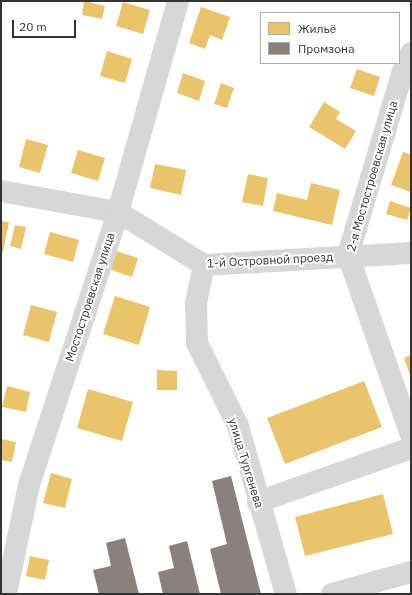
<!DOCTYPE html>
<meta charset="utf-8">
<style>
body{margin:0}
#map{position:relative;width:412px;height:595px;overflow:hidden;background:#fff;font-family:"IBM Plex Sans",sans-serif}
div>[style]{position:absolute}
.homes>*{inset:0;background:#e9c46a}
.industry>*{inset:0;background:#8a817c}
.minor>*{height:22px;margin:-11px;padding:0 11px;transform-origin:11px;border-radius:11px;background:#d7d7d7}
span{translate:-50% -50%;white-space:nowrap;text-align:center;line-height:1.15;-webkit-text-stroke:4px #fff;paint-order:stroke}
.street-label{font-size:12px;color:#333}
.frame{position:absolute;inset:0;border:2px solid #333;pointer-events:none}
.legend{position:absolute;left:260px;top:12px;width:140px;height:52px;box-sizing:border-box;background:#fff;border:1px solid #adadad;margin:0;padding:5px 7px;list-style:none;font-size:12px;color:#333}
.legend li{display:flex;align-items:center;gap:8px;height:20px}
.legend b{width:20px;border:1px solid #adadad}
.scale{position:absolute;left:12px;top:20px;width:64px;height:18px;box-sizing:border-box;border:2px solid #333;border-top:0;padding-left:5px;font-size:12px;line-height:14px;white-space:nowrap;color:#333;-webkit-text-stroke:3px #fff;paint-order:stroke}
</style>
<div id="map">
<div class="homes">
<i style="clip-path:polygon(84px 1px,105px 6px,102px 19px,82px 15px)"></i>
<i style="clip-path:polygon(123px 2px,150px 10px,143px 34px,116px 26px)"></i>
<i style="clip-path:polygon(201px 7px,230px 17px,222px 40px,210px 35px,205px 49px,189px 43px)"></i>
<i style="clip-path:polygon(107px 51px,132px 59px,125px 83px,100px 76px)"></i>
<i style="clip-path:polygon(357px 69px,380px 77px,374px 96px,350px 88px)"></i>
<i style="clip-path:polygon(183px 73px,205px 81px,199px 101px,177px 93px)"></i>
<i style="clip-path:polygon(221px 83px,234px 88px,227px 108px,214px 104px)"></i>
<i style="clip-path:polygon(324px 102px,340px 112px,336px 119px,356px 131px,345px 149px,309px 127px)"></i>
<i style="clip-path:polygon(26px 139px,48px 145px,40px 173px,19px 167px)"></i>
<i style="clip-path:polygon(78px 150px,105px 158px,98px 181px,71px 173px)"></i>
<i style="clip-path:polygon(403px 152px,411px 155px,411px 192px,391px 185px)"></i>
<i style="clip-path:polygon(155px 164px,186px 170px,181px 195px,150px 188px)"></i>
<i style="clip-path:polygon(248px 174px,268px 178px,263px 206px,242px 202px)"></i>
<i style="clip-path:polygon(311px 183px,340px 190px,332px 225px,273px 211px,277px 193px,307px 200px)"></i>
<i style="clip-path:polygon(390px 201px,411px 208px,407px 220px,386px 214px)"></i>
<i style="clip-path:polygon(1px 221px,9px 222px,3px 252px,1px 251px)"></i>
<i style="clip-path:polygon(15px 225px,26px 227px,21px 249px,10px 246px)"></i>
<i style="clip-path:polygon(50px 232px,79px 240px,73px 262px,44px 254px)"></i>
<i style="clip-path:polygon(116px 251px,138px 258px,132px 277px,111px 270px)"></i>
<i style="clip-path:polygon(115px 296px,150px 307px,139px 345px,103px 334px)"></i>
<i style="clip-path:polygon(31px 305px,57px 312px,49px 342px,23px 335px)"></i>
<i style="clip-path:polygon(411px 355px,411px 378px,404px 358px)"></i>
<i style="clip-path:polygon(157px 370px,177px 371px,177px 390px,157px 390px)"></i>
<i style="clip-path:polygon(364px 381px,382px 427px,285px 464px,267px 418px)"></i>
<i style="clip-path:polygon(7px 386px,30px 392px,26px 412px,2px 407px)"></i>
<i style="clip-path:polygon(88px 389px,133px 402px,122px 441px,77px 428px)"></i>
<i style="clip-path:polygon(1px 439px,16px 442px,12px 462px,1px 460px)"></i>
<i style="clip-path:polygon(51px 473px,72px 479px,65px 508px,43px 503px)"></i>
<i style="clip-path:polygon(383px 494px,393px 534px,305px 556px,295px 517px)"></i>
<i style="clip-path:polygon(30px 556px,49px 560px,45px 580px,26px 576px)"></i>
</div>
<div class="industry">
<i style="clip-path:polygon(231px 476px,261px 594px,221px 594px,210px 549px,227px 544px,212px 481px)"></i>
<i style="clip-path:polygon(125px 538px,139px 594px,99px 594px,93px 570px,111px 566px,106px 543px)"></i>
<i style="clip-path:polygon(187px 541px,200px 594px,163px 594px,158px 572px,174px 568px,169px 546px)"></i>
</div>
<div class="minor">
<i style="left:411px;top:53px;width:23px;rotate:113deg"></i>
<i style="left:402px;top:74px;width:189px;rotate:106.6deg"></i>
<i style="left:348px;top:255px;width:191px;rotate:70.7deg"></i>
<i style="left:1px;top:191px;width:119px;rotate:10.2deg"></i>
<i style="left:118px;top:212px;width:101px;rotate:31.6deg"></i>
<i style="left:204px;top:265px;width:207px;rotate:-3.3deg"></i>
<i style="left:204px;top:265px;width:38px;rotate:102deg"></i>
<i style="left:196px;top:302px;width:41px;rotate:88.6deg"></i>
<i style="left:197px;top:343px;width:93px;rotate:63.7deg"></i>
<i style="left:238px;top:426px;width:175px;rotate:74.1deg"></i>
<i style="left:258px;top:502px;width:162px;rotate:-19.4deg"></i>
<i style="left:6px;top:594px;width:111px;rotate:-78.1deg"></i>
<i style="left:29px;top:485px;width:287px;rotate:-71.9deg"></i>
<i style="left:118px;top:212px;width:219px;rotate:-74.1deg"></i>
<i style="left:332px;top:594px;width:82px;rotate:-15.6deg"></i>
</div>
<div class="street-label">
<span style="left:372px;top:176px;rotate:-74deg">2-я Мостостроевская улица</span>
<span style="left:270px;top:260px;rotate:-3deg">1-й Островной проезд</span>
<span style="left:90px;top:297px;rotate:-72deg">Мостостроевская улица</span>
<span style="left:246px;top:463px;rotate:73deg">улица Тургенева</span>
</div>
<div class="frame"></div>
<ul class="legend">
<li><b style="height:11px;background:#e9c46a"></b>Жильё</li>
<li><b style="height:11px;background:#8a817c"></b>Промзона</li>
</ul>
<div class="scale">20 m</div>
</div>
